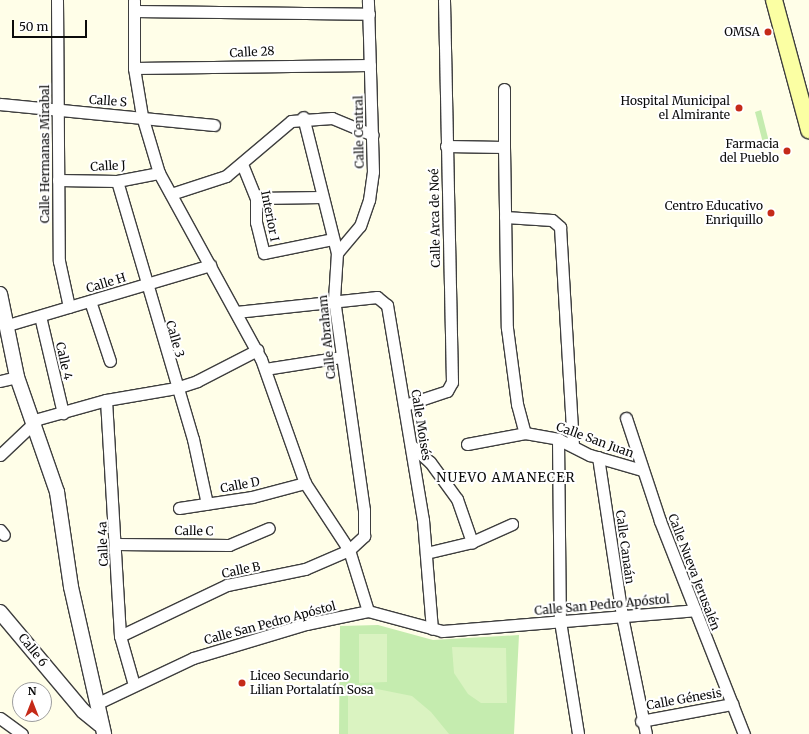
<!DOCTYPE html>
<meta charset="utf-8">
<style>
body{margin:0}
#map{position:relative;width:809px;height:734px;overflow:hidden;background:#fffee8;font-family:Merriweather,serif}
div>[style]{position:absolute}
.green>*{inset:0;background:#c5ecaf}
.pitch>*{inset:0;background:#daf3c1}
.roads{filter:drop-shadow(1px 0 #3e3e3e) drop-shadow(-1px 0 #3e3e3e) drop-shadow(0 1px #3e3e3e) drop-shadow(0 -1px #3e3e3e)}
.minor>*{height:11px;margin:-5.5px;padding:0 5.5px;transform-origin:5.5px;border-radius:5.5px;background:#fff}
.tertiary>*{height:14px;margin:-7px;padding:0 7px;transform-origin:7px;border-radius:7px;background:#fff}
.secondary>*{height:16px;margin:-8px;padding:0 8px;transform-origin:8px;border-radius:8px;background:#fbffa3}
.dots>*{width:11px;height:11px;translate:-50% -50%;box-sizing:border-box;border:2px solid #fff;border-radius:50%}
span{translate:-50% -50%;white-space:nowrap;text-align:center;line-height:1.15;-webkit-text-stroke:4px #fff;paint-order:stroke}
.poi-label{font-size:12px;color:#0b0b0b}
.right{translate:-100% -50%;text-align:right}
.left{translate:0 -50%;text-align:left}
.street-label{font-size:12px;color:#0b0b0b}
.neighbourhood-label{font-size:13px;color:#0b0b0b;letter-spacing:1px}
.north{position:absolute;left:12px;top:682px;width:40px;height:40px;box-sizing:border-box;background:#fff;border:1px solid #9d9d9d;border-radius:50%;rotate:0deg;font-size:11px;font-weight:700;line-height:16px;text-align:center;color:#0b0b0b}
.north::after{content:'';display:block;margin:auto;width:14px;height:18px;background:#c52a18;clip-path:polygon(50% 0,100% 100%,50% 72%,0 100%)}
.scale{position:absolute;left:12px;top:20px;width:75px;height:18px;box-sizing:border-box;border:2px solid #0b0b0b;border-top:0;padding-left:5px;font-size:12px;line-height:14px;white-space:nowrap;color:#0b0b0b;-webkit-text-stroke:3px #fff;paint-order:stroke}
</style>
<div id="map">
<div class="green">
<i style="clip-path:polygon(761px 110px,769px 142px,764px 147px,755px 112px)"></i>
<i style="clip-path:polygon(378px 625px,433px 640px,519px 635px,514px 734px,339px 734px,340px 626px)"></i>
</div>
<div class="pitch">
<i style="clip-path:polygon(359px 634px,387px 634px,387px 682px,359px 683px)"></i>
<i style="clip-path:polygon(452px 647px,506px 648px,507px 703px,481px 703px,468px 694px,454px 673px)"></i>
<i style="clip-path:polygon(372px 688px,412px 696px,431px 712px,449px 734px,348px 734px,348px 693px)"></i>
</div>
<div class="roads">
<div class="minor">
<i style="left:57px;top:0;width:261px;rotate:89.6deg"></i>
<i style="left:59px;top:261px;width:47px;rotate:77.7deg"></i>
<i style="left:134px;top:0;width:68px;rotate:90deg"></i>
<i style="left:134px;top:68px;width:49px;rotate:80.5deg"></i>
<i style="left:142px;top:116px;width:59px;rotate:73.4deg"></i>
<i style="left:159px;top:173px;width:212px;rotate:61.3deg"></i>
<i style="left:261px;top:359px;width:132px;rotate:70.5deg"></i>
<i style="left:305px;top:483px;width:80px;rotate:56.7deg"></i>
<i style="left:349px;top:550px;width:64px;rotate:72.7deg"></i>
<i style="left:134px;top:11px;width:235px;rotate:0.7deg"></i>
<i style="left:134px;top:68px;width:236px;rotate:-0.7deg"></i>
<i style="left:0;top:104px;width:215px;rotate:5.6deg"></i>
<i style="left:446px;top:146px;width:58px;rotate:1deg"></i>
<i style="left:504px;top:147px;width:58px;rotate:-90deg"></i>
<i style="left:504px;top:147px;width:181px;rotate:89.1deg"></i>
<i style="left:507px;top:328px;width:77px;rotate:82.5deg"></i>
<i style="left:517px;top:404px;width:30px;rotate:75deg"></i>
<i style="left:242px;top:164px;width:37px;rotate:68deg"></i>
<i style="left:256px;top:198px;width:24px;rotate:90deg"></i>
<i style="left:256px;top:222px;width:32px;rotate:76deg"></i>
<i style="left:264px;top:253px;width:69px;rotate:-11.6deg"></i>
<i style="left:58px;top:180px;width:59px;rotate:1deg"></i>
<i style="left:117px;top:181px;width:43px;rotate:-10.8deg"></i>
<i style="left:117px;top:181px;width:269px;rotate:73.6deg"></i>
<i style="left:193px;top:439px;width:66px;rotate:77.8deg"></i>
<i style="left:171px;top:194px;width:58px;rotate:-18.1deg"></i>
<i style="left:226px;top:176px;width:85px;rotate:-40.2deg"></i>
<i style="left:291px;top:121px;width:41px;rotate:-4.2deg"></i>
<i style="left:332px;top:118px;width:44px;rotate:22.5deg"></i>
<i style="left:256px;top:198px;width:66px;rotate:-0.9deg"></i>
<i style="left:505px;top:217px;width:47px;rotate:3.7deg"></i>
<i style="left:552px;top:220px;width:11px;rotate:41deg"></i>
<i style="left:560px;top:227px;width:219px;rotate:86.6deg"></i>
<i style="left:337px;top:253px;width:35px;rotate:-50deg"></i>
<i style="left:360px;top:226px;width:28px;rotate:-71deg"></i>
<i style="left:369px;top:200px;width:28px;rotate:-82deg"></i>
<i style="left:373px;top:172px;width:172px;rotate:-91.7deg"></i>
<i style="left:90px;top:301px;width:63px;rotate:71.6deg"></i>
<i style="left:236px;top:312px;width:142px;rotate:-6.1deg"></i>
<i style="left:377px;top:297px;width:13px;rotate:39deg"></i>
<i style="left:387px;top:305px;width:218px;rotate:80.5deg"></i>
<i style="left:423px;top:520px;width:109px;rotate:85.3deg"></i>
<i style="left:40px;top:316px;width:100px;rotate:76.7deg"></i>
<i style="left:8px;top:325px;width:211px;rotate:-16.5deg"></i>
<i style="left:265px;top:369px;width:78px;rotate:-8.9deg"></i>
<i style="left:0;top:381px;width:17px;rotate:-13deg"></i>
<i style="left:106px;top:400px;width:236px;rotate:86.6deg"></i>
<i style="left:120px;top:636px;width:51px;rotate:74.1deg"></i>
<i style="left:405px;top:405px;width:44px;rotate:-18.4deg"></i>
<i style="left:447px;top:391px;width:10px;rotate:-61deg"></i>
<i style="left:452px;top:382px;width:382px;rotate:-91.2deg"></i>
<i style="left:626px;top:418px;width:108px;rotate:71.7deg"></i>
<i style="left:660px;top:521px;width:229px;rotate:68.5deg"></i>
<i style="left:558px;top:439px;width:182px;rotate:89.4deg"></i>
<i style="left:560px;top:621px;width:114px;rotate:80.9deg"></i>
<i style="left:467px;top:444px;width:59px;rotate:-10.7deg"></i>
<i style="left:525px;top:433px;width:34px;rotate:10deg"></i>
<i style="left:558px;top:439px;width:36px;rotate:27deg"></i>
<i style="left:590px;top:455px;width:54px;rotate:16.1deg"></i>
<i style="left:412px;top:446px;width:24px;rotate:42deg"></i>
<i style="left:430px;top:462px;width:46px;rotate:53.9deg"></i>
<i style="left:457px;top:499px;width:46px;rotate:70.8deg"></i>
<i style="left:0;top:455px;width:52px;rotate:-43.5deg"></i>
<i style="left:38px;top:419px;width:71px;rotate:-15.6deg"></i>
<i style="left:106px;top:400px;width:71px;rotate:-9.7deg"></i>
<i style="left:176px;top:388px;width:22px;rotate:-18deg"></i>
<i style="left:197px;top:381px;width:68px;rotate:-27.3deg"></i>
<i style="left:598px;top:457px;width:161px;rotate:81.4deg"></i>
<i style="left:622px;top:616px;width:120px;rotate:78.5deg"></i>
<i style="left:179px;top:508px;width:74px;rotate:-8.6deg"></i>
<i style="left:252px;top:497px;width:55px;rotate:-14.8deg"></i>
<i style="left:0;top:530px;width:6px;rotate:51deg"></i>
<i style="left:116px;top:544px;width:113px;rotate:0.5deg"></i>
<i style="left:229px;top:545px;width:43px;rotate:-23deg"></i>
<i style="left:426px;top:553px;width:47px;rotate:-13.4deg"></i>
<i style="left:472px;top:542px;width:44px;rotate:-24.2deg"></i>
<i style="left:120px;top:636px;width:119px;rotate:-25.5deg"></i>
<i style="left:227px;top:585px;width:80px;rotate:-11.6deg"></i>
<i style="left:305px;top:569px;width:48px;rotate:-23.4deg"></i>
<i style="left:349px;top:550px;width:21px;rotate:-43deg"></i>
<i style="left:364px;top:536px;width:26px;rotate:-90deg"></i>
<i style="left:364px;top:510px;width:213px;rotate:-98.1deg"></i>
<i style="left:334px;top:299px;width:46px;rotate:-86.3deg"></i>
<i style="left:337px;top:253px;width:140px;rotate:-104deg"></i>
<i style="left:98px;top:703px;width:105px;rotate:-25.3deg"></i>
<i style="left:193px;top:658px;width:118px;rotate:-16.7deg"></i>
<i style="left:306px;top:624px;width:63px;rotate:-11.8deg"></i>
<i style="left:368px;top:611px;width:77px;rotate:15.1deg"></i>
<i style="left:442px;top:631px;width:254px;rotate:-4.7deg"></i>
<i style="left:0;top:718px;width:27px;rotate:36deg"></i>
<i style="left:641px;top:721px;width:93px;rotate:-10.6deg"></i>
</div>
<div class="tertiary">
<i style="left:0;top:294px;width:85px;rotate:78.4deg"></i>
<i style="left:17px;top:377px;width:122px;rotate:70.8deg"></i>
<i style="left:57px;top:492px;width:96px;rotate:81.6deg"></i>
<i style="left:71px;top:587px;width:151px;rotate:77.3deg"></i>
<i style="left:0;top:612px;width:129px;rotate:50deg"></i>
<i style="left:83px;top:711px;width:21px;rotate:39deg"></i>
</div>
<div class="secondary">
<i style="left:774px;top:0;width:135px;rotate:74.9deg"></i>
</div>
</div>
<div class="dots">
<i style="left:768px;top:32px;background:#c52a18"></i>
<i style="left:739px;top:108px;background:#c52a18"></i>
<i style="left:787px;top:151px;background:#c52a18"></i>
<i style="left:771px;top:213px;background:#c52a18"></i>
<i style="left:242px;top:683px;background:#c52a18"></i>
</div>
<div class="poi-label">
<span class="right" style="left:760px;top:32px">OMSA</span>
<span class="right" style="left:730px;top:108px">Hospital Municipal<br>el Almirante</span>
<span class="right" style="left:779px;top:151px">Farmacia<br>del Pueblo</span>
<span class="right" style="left:763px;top:213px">Centro Educativo<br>Enriquillo</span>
<span class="left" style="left:250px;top:683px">Liceo Secundario<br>Lilian Portalatín Sosa</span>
</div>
<div class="street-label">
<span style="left:252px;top:52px;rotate:-3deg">Calle 28</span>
<span style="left:108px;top:101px;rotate:4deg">Calle S</span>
<span style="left:359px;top:132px;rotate:-91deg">Calle Central</span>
<span style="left:45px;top:154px;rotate:-90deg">Calle Hermanas Mirabal</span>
<span style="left:108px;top:166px;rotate:-3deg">Calle J</span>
<span style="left:270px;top:216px;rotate:79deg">Interior I</span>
<span style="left:435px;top:218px;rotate:-91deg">Calle Arca de Noé</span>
<span style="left:106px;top:283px;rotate:-17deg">Calle H</span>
<span style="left:327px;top:337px;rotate:-96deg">Calle Abraham</span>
<span style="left:175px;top:339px;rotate:74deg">Calle 3</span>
<span style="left:64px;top:361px;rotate:77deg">Calle 4</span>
<span style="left:421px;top:425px;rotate:81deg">Calle Moisés</span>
<span style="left:595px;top:440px;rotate:20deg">Calle San Juan</span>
<span style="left:240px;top:485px;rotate:-11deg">Calle D</span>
<span style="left:194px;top:531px;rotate:1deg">Calle C</span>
<span style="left:103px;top:544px;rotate:-92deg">Calle 4a</span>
<span style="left:625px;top:547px;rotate:82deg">Calle Canaán</span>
<span style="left:241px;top:570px;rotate:-12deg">Calle B</span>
<span style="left:694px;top:572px;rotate:69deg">Calle Nueva Jerusalén</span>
<span style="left:602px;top:605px;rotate:-5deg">Calle San Pedro Apóstol</span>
<span style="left:270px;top:623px;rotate:-15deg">Calle San Pedro Apóstol</span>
<span style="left:33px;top:650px;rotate:51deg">Calle 6</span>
<span style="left:684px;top:699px;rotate:-10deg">Calle Génesis</span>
</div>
<div class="neighbourhood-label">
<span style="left:506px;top:478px">NUEVO AMANECER</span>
</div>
<div class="north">N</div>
<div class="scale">50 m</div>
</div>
